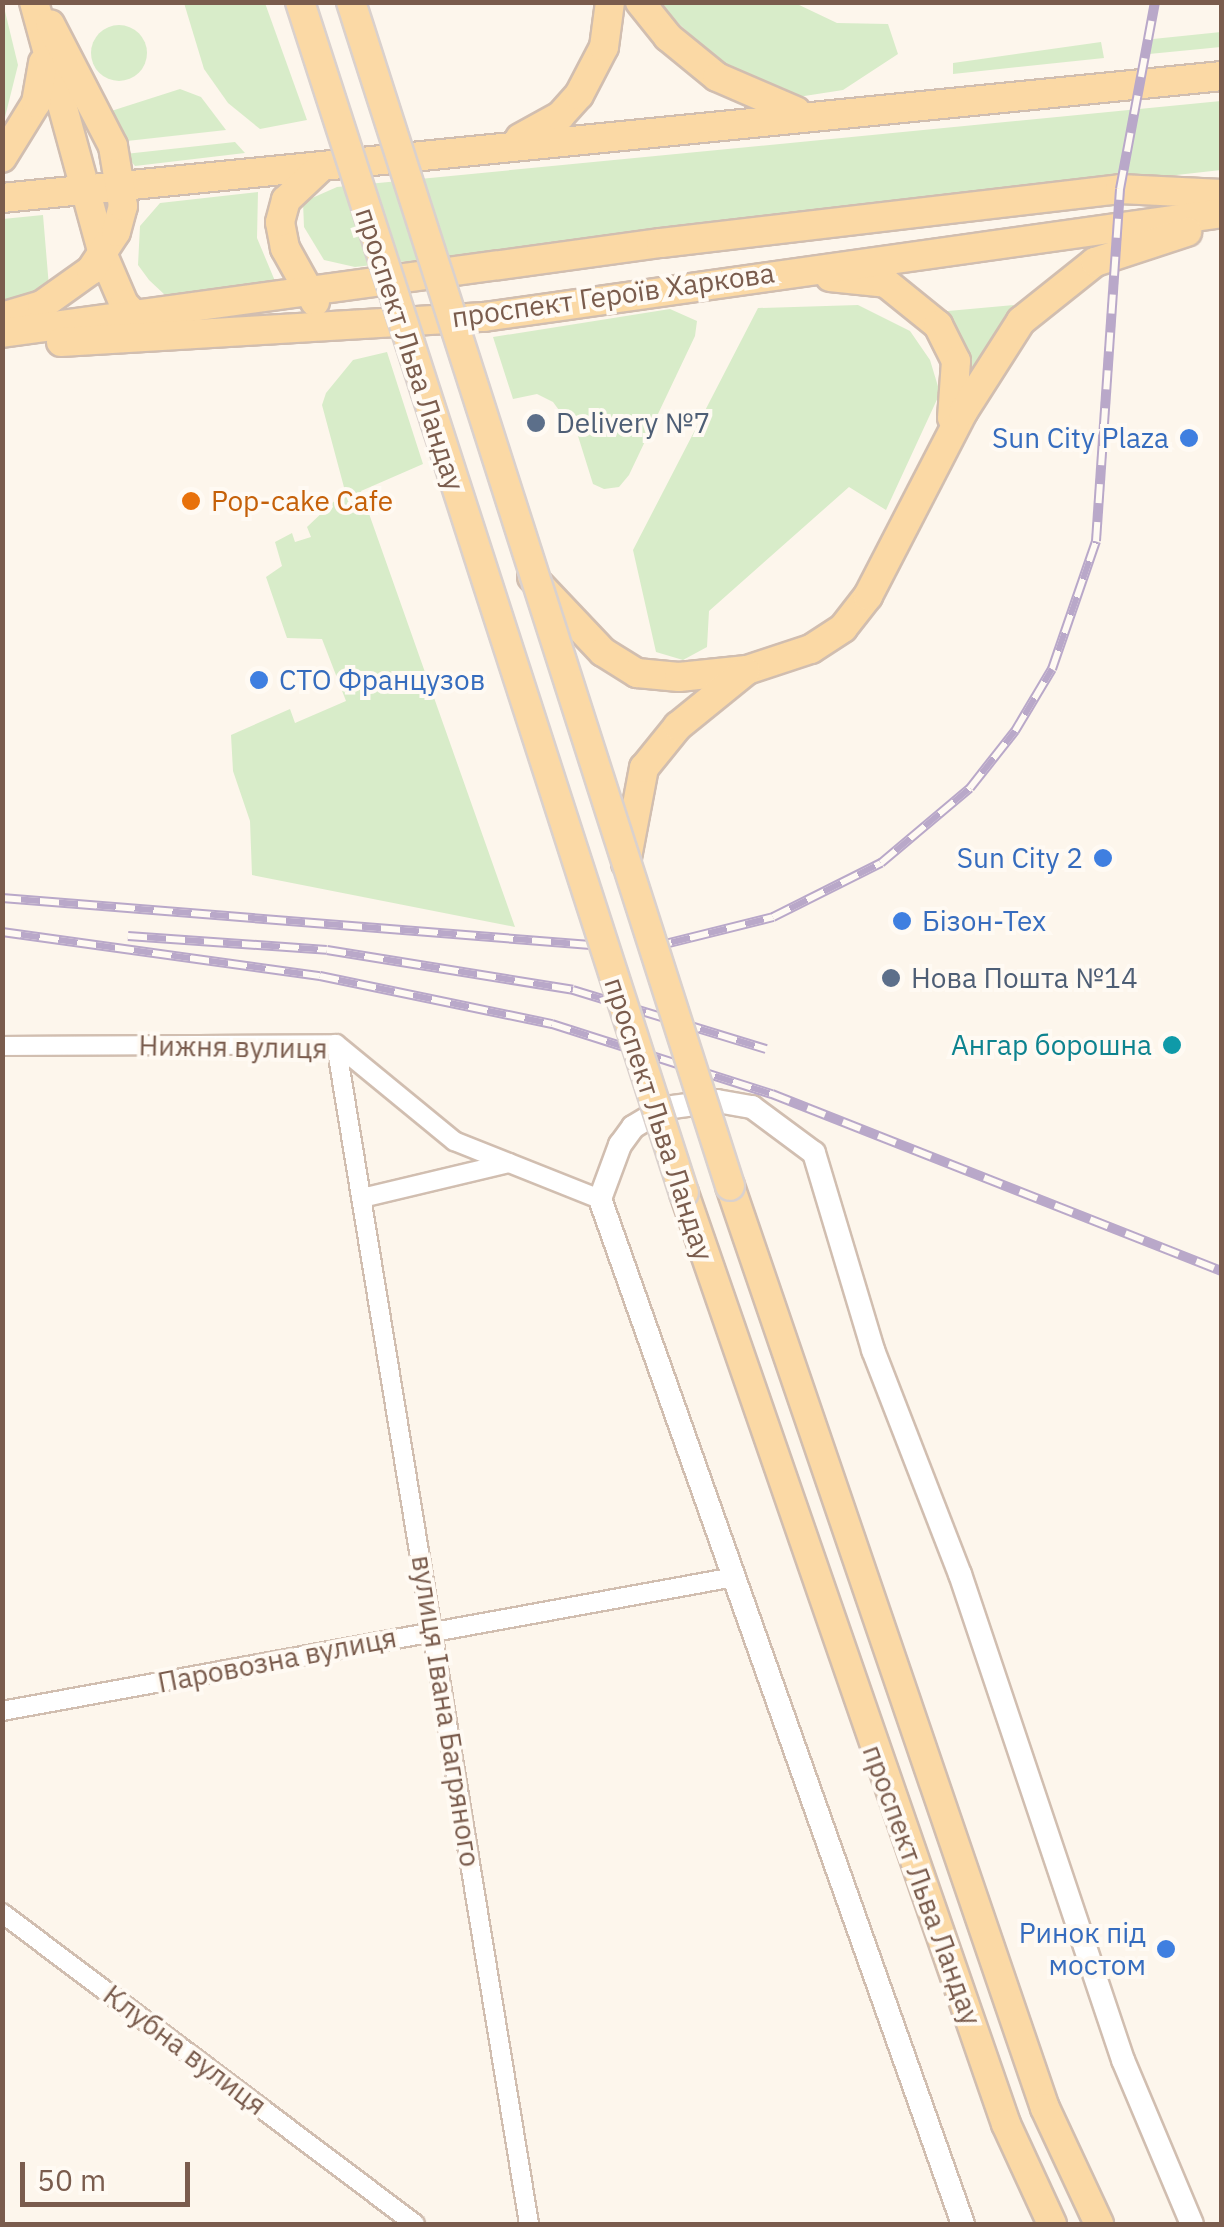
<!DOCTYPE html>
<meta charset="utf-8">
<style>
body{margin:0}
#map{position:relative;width:1224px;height:2227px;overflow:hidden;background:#fdf6ec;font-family:"IBM Plex Sans",sans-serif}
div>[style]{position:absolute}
.green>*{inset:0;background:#d8ecc9}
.round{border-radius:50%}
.roads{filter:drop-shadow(2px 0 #d1beb0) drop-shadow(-2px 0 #d1beb0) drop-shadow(0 2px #d1beb0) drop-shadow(0 -2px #d1beb0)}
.minor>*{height:18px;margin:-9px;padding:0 9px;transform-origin:9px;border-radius:9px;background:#fff}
.tertiary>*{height:22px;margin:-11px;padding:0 11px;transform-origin:11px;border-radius:11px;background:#fff}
.primary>*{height:28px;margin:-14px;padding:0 14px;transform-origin:14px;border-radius:14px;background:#fbd9a5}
.rail>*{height:10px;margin-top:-5px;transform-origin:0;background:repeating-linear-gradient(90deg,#fffaf3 0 19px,#b9a8c9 0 38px);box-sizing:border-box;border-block:2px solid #b9a8c9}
.bridges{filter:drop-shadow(2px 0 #dad1cd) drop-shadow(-2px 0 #dad1cd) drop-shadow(0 2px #dad1cd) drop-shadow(0 -2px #dad1cd)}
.primary-bridge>*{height:28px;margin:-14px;padding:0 14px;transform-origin:14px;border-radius:14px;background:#fbd9a5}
.dots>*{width:28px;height:28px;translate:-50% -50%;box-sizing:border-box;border:5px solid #fffaf3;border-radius:50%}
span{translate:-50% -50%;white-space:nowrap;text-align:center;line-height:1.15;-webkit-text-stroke:8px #fffaf3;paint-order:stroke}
.street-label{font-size:28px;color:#7a5c4d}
.service-label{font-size:28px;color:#4e5e75}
.left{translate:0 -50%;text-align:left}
.shop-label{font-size:28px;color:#366cbe}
.right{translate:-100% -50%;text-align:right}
.food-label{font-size:28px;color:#c56008}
.culture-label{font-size:28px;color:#0d838f}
.frame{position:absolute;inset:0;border:5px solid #7a5c4d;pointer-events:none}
.scale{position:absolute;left:20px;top:2162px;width:170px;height:45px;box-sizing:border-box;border:5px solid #7a5c4d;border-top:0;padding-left:12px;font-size:30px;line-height:35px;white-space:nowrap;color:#7a5c4d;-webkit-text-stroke:8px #fffaf3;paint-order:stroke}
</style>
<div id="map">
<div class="green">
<i style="clip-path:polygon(3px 3px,18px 65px,3px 125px,2px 125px)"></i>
<i style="clip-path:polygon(184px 3px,265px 3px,307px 120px,260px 129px,228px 103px,204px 69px)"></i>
<i style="clip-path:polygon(657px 3px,795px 3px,837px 23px,888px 24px,898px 54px,843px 90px,798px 97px,727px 69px)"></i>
<i class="round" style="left:91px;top:25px;width:56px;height:56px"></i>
<i style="clip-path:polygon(1221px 32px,1221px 47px,1149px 54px,1153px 39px)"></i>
<i style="clip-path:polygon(1101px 42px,1104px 58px,953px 74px,953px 63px)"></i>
<i style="clip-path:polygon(180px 89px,201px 97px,226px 130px,118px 142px,105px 113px)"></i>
<i style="clip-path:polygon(1221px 101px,1221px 170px,355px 267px,324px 260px,304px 227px,303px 202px,337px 187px)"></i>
<i style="clip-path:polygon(235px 142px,245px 153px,135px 166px,125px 154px)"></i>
<i style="clip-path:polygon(258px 192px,257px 238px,275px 281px,165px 295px,149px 280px,138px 265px,140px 226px,160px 203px)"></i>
<i style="clip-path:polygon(43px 215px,49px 287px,3px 305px,3px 219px)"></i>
<i style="clip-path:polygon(858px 305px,910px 331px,930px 360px,940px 393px,886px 510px,849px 487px,709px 611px,707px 647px,683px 660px,656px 652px,633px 550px,758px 308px)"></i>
<i style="clip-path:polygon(1014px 305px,973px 371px,964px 369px,937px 312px)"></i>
<i style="clip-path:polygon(670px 309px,697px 321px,695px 336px,629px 475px,619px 487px,604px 489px,593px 484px,578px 436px,553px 402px,537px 394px,513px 399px,493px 337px)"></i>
<i style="clip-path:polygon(387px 352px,423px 464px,361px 491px,515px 927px,252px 875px,250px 821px,233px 771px,231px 735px,290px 709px,295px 723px,346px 701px,322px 639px,287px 638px,266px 577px,282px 566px,275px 542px,292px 533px,295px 542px,311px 537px,307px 527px,345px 491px,322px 405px,326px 393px,353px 360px)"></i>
</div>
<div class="roads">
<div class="minor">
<i style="left:336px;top:1044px;width:1196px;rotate:80.71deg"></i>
<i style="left:2px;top:1046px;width:334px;rotate:-0.3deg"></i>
<i style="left:336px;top:1044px;width:153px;rotate:39.4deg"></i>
<i style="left:454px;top:1141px;width:157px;rotate:21.7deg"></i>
<i style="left:362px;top:1198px;width:151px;rotate:-13.4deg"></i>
<i style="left:2px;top:1711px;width:739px;rotate:-10.37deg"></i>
<i style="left:2px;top:1913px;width:517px;rotate:36.98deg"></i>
</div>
<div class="tertiary">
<i style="left:963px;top:2224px;width:1087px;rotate:-109.5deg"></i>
<i style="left:600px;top:1199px;width:58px;rotate:-69.7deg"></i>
<i style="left:620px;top:1145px;width:22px;rotate:-54deg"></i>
<i style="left:633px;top:1127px;width:37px;rotate:-31deg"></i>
<i style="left:665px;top:1108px;width:52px;rotate:-7.7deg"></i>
<i style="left:717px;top:1101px;width:36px;rotate:10deg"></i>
<i style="left:752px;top:1107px;width:77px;rotate:36.6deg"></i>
<i style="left:814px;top:1153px;width:206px;rotate:73.3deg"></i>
<i style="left:873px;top:1350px;width:240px;rotate:68.8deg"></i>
<i style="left:960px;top:1574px;width:513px;rotate:71.46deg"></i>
<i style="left:1123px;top:2060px;width:178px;rotate:67.2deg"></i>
</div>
<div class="primary">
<i style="left:34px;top:2px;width:262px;rotate:74.7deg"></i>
<i style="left:103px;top:255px;width:53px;rotate:66.8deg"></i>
<i style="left:124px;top:304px;width:28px;rotate:46deg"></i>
<i style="left:640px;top:2px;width:45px;rotate:51.3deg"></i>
<i style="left:668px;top:37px;width:63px;rotate:39.2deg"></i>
<i style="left:717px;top:77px;width:86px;rotate:23.3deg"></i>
<i style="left:520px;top:138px;width:46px;rotate:-28.8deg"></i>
<i style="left:560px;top:116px;width:28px;rotate:-48deg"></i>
<i style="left:579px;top:95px;width:54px;rotate:-62.5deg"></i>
<i style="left:604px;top:47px;width:45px;rotate:-82.4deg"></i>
<i style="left:2px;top:158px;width:65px;rotate:-58.3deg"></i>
<i style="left:36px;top:103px;width:41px;rotate:-80.1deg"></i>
<i style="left:2px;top:198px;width:1226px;rotate:-5.71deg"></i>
<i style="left:830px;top:277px;width:56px;rotate:6.1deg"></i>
<i style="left:886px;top:283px;width:67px;rotate:38.9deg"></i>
<i style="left:938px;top:325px;width:40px;rotate:63.4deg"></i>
<i style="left:956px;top:361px;width:57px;rotate:94deg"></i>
<i style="left:315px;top:302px;width:62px;rotate:-119.1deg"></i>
<i style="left:285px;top:248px;width:26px;rotate:-101deg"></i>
<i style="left:280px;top:222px;width:23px;rotate:-75deg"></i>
<i style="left:286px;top:200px;width:47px;rotate:-43.3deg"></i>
<i style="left:2px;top:317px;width:42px;rotate:-16.7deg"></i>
<i style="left:42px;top:305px;width:60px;rotate:-35.5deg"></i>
<i style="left:91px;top:270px;width:45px;rotate:-56.7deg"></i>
<i style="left:116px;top:232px;width:27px;rotate:-75deg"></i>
<i style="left:123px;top:206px;width:61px;rotate:-99.5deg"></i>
<i style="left:113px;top:146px;width:137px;rotate:-117.3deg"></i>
<i style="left:2px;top:333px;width:665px;rotate:-7.78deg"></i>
<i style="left:661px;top:243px;width:462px;rotate:-6.7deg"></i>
<i style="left:1120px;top:189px;width:102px;rotate:2.8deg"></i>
<i style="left:61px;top:342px;width:424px;rotate:-3.4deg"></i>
<i style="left:484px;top:317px;width:745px;rotate:-8.02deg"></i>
<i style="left:532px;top:577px;width:103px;rotate:46.6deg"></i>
<i style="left:603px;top:652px;width:40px;rotate:32deg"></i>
<i style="left:637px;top:673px;width:42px;rotate:5.4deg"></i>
<i style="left:679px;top:677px;width:68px;rotate:-5.9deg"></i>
<i style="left:747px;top:670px;width:67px;rotate:-18.2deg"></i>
<i style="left:811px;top:649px;width:38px;rotate:-33deg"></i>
<i style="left:843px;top:628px;width:41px;rotate:-52deg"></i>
<i style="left:868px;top:596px;width:207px;rotate:-62.7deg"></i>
<i style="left:963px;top:412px;width:108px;rotate:-57.5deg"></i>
<i style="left:1021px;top:321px;width:95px;rotate:-38.6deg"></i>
<i style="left:1095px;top:262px;width:97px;rotate:-18.1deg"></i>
<i style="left:626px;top:863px;width:97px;rotate:-79.3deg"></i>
<i style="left:644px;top:768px;width:54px;rotate:-51deg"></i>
<i style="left:678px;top:726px;width:87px;rotate:-39deg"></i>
<i style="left:730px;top:1186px;width:974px;rotate:71.14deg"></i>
<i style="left:1045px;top:2108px;width:128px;rotate:65deg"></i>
<i style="left:684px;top:1193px;width:985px;rotate:70.92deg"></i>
<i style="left:1006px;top:2124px;width:110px;rotate:65.3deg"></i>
</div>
</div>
<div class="rail">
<i style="left:2px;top:898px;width:603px;rotate:4.57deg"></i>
<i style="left:2px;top:932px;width:321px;rotate:7.9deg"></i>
<i style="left:320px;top:976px;width:237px;rotate:11.7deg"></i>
<i style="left:552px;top:1024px;width:231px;rotate:17.7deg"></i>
<i style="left:772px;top:1094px;width:484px;rotate:21.5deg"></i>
<i style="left:128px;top:936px;width:199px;rotate:4deg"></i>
<i style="left:327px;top:950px;width:249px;rotate:9.2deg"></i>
<i style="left:573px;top:990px;width:202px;rotate:17deg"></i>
<i style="left:653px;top:947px;width:124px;rotate:-14deg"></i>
<i style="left:773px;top:917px;width:121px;rotate:-26.6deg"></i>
<i style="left:881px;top:863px;width:116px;rotate:-40.1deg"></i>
<i style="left:970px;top:788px;width:73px;rotate:-51.7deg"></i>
<i style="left:1015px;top:731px;width:72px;rotate:-59.2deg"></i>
<i style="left:1052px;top:669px;width:135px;rotate:-71deg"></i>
<i style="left:1096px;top:541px;width:353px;rotate:-86.1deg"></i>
<i style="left:1120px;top:189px;width:190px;rotate:-79.4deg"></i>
</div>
<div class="bridges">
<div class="primary-bridge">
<i style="left:300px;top:2px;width:1251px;rotate:72.13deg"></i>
<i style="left:351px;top:2px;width:1243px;rotate:72.25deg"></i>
</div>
</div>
<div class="dots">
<i style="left:536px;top:423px;background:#5c6f8a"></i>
<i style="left:1189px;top:438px;background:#3f7fe0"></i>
<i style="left:191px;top:501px;background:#e8710a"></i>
<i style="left:259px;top:680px;background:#3f7fe0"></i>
<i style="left:1103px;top:858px;background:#3f7fe0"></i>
<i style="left:902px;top:921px;background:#3f7fe0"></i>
<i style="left:891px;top:978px;background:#5c6f8a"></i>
<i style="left:1172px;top:1045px;background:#0f9aa8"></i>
<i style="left:1166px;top:1949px;background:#3f7fe0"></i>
</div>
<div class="street-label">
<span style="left:613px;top:295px;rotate:-8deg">проспект Героїв Харкова</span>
<span style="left:410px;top:349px;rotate:72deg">проспект Льва Ландау</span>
<span style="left:233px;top:1047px;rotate:1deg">Нижня вулиця</span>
<span style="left:659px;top:1119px;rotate:72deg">проспект Льва Ландау</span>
<span style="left:277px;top:1660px;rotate:-11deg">Паровозна вулиця</span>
<span style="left:446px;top:1711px;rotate:81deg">вулиця Івана Багряного</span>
<span style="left:922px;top:1885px;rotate:70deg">проспект Льва Ландау</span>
<span style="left:185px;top:2050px;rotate:37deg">Клубна вулиця</span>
</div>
<div class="service-label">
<span class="left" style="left:556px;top:423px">Delivery №7</span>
<span class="left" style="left:911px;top:978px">Нова Пошта №14</span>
</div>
<div class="shop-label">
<span class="right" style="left:1169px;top:438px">Sun City Plaza</span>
<span class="left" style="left:279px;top:680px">СТО Французов</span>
<span class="right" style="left:1083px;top:858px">Sun City 2</span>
<span class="left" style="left:922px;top:921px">Бізон-Тех</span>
<span class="right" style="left:1146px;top:1949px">Ринок під<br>мостом</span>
</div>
<div class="food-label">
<span class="left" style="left:211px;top:501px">Pop-cake Cafe</span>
</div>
<div class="culture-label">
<span class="right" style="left:1152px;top:1045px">Ангар борошна</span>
</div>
<div class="frame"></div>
<div class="scale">50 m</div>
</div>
